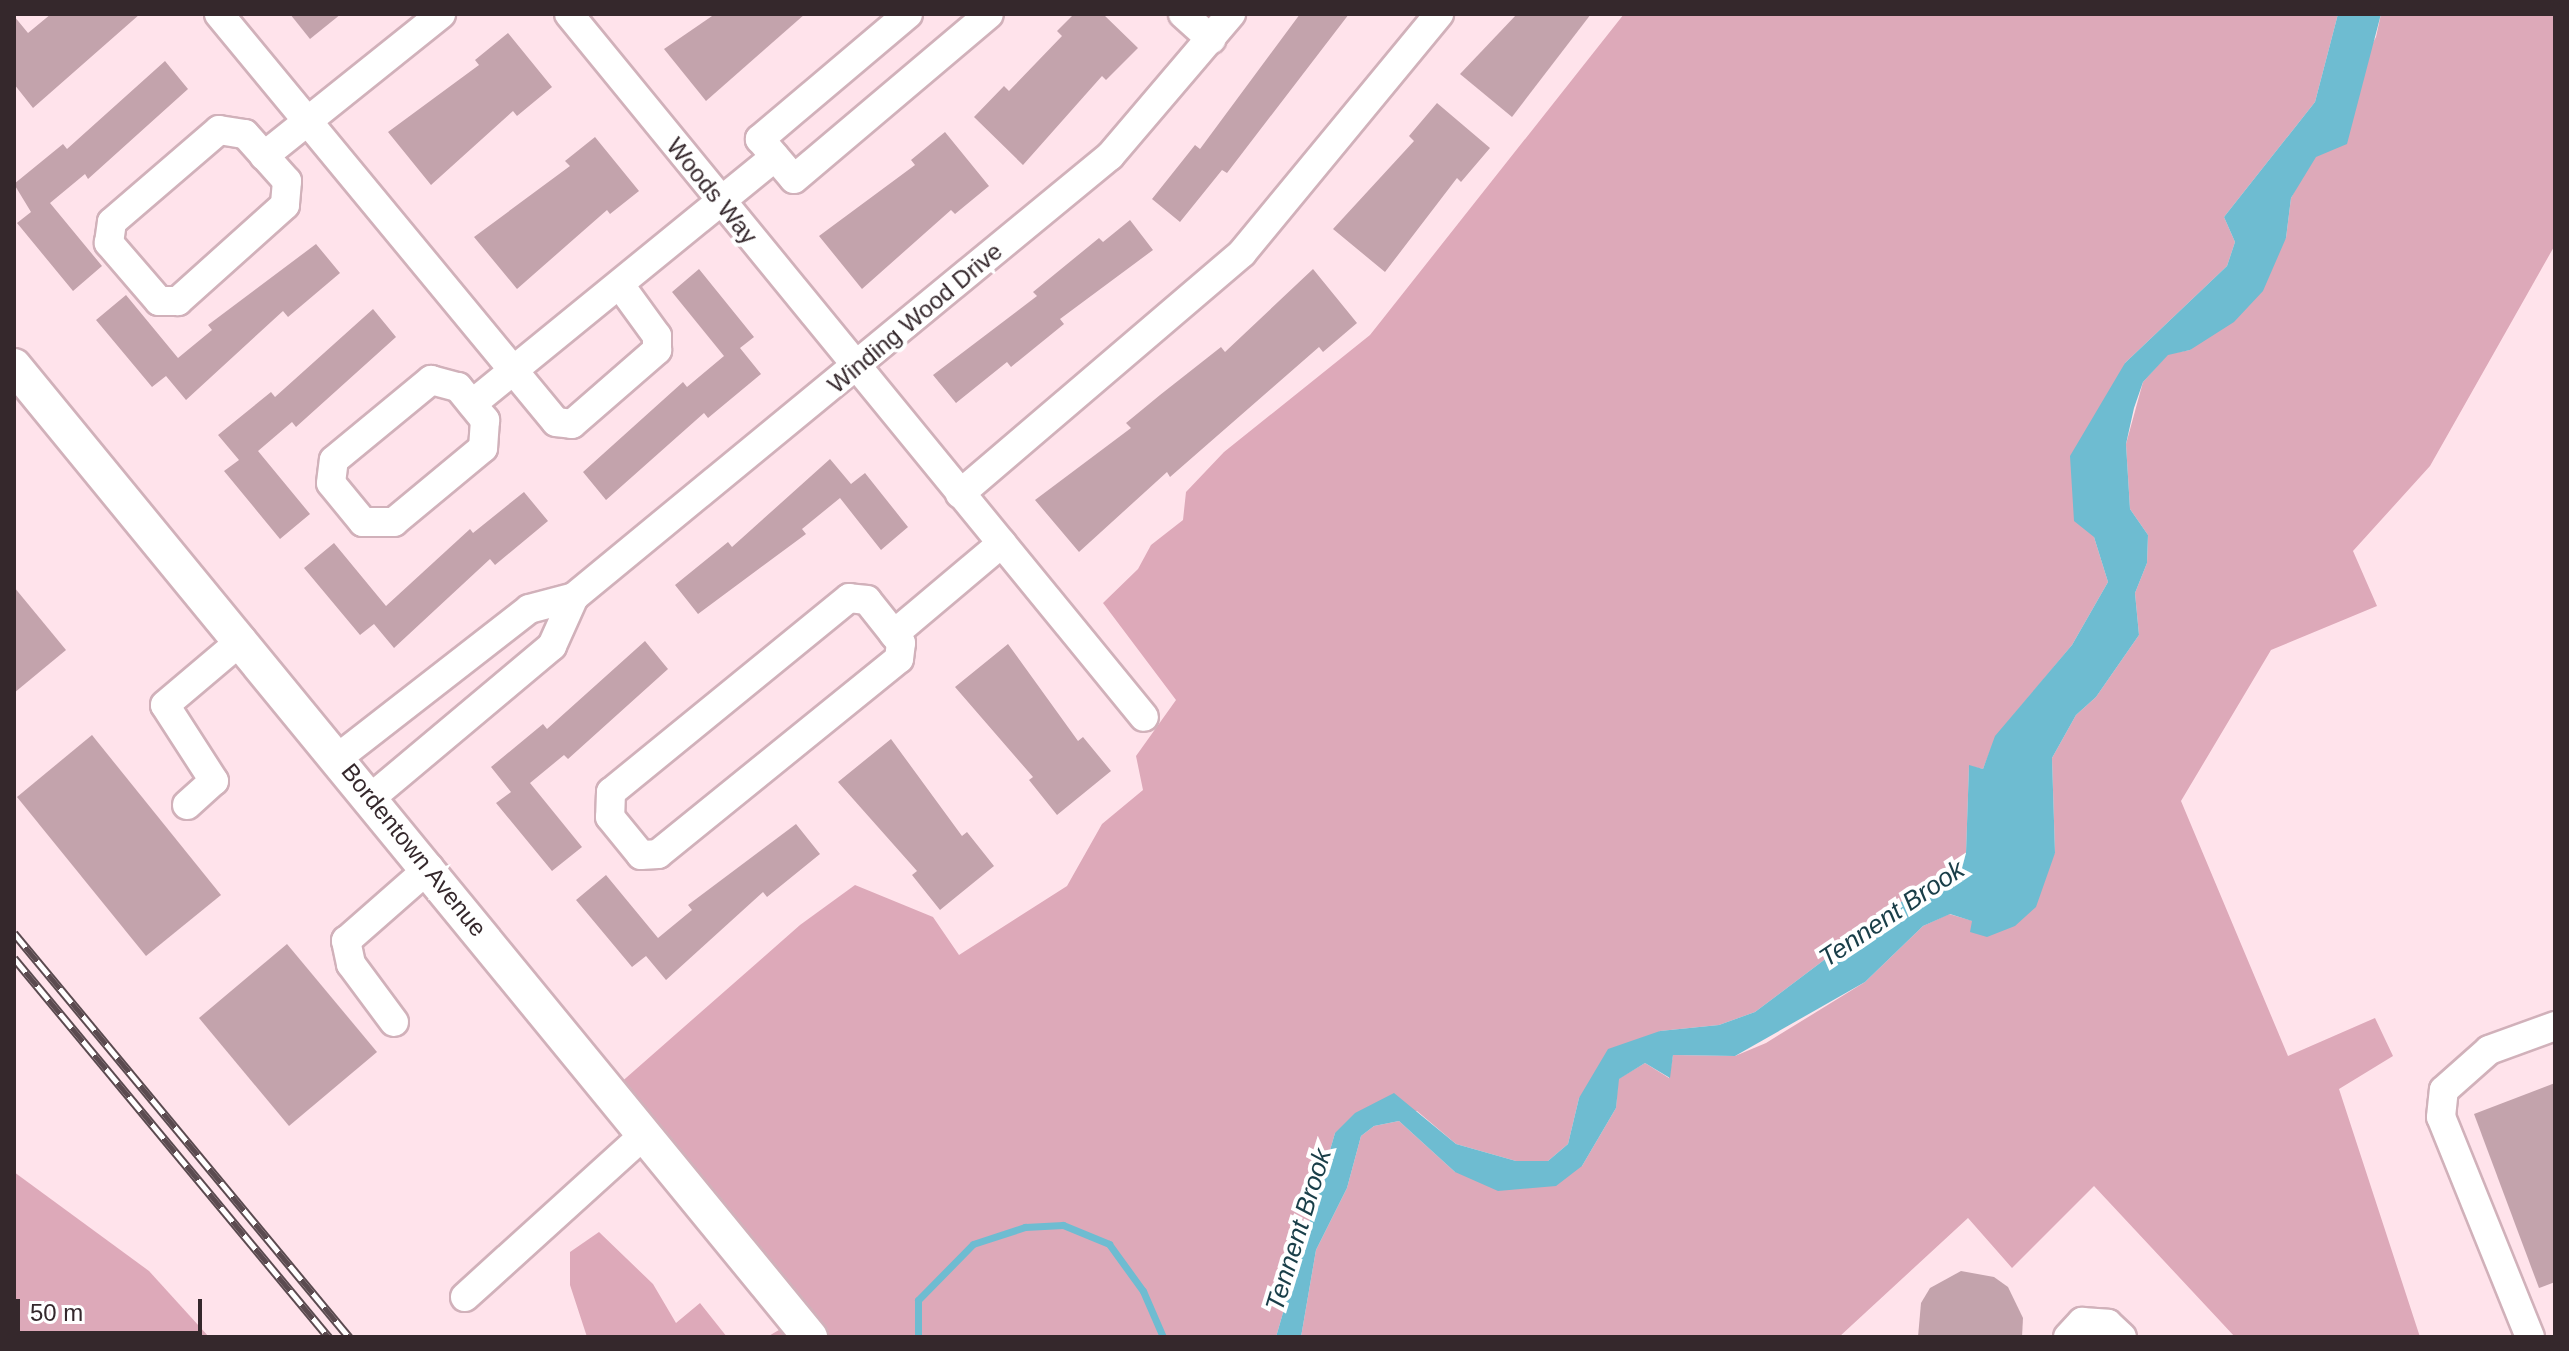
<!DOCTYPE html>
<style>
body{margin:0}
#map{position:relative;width:2569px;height:1351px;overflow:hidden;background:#ffe3eb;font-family:Arial,sans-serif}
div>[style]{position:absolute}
.green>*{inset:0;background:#dda9b9}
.water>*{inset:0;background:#6ebcd1}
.stream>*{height:7px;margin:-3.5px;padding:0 3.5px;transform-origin:3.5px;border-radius:3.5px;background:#6ebcd1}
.building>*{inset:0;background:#c3a3ac}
.roads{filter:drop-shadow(2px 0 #d1b1ba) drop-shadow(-2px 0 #d1b1ba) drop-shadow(0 2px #d1b1ba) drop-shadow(0 -2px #d1b1ba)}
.minor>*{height:28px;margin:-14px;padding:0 14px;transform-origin:14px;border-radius:14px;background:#fff}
.major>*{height:34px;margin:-17px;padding:0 17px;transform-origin:17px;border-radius:17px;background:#fff}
.rail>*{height:9px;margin-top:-4.5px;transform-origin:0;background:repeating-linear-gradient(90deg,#fff 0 18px,#5b4b50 0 36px);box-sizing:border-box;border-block:2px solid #5b4b50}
span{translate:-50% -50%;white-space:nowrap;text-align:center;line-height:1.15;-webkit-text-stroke:8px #fff;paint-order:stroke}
.street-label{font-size:24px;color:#35282c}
.water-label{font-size:26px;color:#193e48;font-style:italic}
.frame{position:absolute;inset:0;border:16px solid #35282c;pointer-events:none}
.scale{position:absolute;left:16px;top:1299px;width:186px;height:36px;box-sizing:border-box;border:4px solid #35282c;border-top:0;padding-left:10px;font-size:24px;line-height:28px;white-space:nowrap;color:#35282c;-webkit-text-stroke:6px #fff;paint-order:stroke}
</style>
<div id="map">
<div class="green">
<i style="clip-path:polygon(1624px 14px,2338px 14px,2315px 102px,2224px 217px,2235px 242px,2227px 266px,2125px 363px,2094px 537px,2108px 582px,2072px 645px,1996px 736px,1983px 769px,1969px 766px,1966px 853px,1755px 1012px,1719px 1025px,1660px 1031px,1579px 1098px,1568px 1144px,1548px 1161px,1516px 1161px,1456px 1144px,1417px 1111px,1335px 1133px,1276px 1337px,767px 1337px,796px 1320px,610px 1092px,800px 925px,855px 885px,933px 917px,959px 955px,1067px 886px,1102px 824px,1143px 790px,1136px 756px,1176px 700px,1103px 603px,1138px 569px,1151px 545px,1183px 520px,1186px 492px,1224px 452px,1370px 335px)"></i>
<i style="clip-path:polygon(2381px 14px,2555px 14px,2555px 245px,2430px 466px,2353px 551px,2377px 606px,2271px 650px,2181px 801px,2288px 1056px,2375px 1018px,2393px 1056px,2339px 1089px,2420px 1337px,2235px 1337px,2094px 1186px,2012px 1268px,1968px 1218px,1839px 1337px,1301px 1337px,1316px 1250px,1347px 1188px,1361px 1136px,1374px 1126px,1399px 1121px,1455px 1172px,1582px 1166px,1616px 1108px,1618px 1079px,1645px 1063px,1669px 1078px,1673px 1055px,1735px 1056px,1766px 1043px,1865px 982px,1923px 926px,1949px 914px,1973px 921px,2055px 853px,2052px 758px,2076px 715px,2096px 697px,2139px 635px,2135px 593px,2147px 563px,2148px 535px,2130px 509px,2126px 444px,2143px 382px,2168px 354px,2190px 350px,2286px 238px,2291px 198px,2376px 37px)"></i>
<i style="clip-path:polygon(14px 1172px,149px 1271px,209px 1337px,14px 1337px)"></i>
<i style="clip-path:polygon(599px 1232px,653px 1284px,676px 1323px,700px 1303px,727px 1337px,587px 1337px,570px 1285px,570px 1252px)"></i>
</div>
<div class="water">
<i style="clip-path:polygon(2338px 14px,2381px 14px,2347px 144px,2316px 157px,2291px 198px,2286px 238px,2263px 291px,2234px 322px,2190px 350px,2168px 355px,2143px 382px,2134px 408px,2126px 444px,2130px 509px,2148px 535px,2147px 563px,2135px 593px,2139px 635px,2096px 697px,2076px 715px,2052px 758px,2055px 853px,2036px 907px,2015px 926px,1987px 937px,1970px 932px,1972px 921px,1950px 914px,1923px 926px,1865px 982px,1735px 1056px,1673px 1055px,1670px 1078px,1645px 1063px,1619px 1079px,1616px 1108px,1582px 1166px,1556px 1186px,1498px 1191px,1455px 1172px,1399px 1121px,1374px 1126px,1361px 1136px,1347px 1188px,1316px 1250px,1301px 1337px,1276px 1337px,1335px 1133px,1355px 1113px,1394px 1093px,1456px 1144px,1516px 1161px,1548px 1161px,1568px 1144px,1579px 1098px,1608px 1049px,1660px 1031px,1719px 1025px,1755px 1012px,1966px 853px,1969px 765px,1983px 769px,1995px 736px,2072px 645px,2108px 582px,2094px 537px,2074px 521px,2070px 456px,2125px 363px,2227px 266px,2235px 242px,2224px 217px,2315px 102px)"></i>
</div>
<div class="stream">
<i style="left:918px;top:1337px;width:37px;rotate:-90deg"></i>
<i style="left:918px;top:1300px;width:78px;rotate:-45.5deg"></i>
<i style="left:973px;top:1244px;width:55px;rotate:-18.1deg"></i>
<i style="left:1025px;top:1227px;width:38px;rotate:-3deg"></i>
<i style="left:1063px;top:1225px;width:50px;rotate:22.4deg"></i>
<i style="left:1109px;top:1244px;width:58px;rotate:54.1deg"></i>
<i style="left:1143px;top:1291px;width:50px;rotate:66.5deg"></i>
</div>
<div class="building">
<i style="clip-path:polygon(51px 14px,140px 14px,33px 108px,14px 84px,14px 16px,28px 33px)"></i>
<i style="clip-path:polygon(290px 14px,341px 14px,310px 39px)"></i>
<i style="clip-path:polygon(715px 14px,805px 14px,706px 101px,664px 49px)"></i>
<i style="clip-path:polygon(1074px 14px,1103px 14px,1138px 48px,1106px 80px,1102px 76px,1023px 165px,974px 117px,1004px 86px,1009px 91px,1062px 36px,1057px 31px)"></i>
<i style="clip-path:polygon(1300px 14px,1349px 14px,1227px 173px,1222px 170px,1180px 222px,1152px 199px,1195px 145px,1200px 149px)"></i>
<i style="clip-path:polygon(1517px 14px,1591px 14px,1512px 117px,1460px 74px)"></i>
<i style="clip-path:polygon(508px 33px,552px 87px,517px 116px,513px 111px,431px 185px,388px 132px,479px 65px,475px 60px)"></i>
<i style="clip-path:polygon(165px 61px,188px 89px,88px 179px,85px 174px,50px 203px,102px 266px,73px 291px,17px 223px,31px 212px,14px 184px,63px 144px,67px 149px)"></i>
<i style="clip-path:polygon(1437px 103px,1490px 148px,1461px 182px,1457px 178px,1385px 272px,1333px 229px,1414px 141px,1409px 136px)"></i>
<i style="clip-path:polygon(945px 132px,989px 186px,955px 214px,951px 210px,862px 289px,819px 236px,915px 165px,911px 160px)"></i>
<i style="clip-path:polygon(595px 137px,639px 191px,610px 214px,607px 210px,517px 289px,474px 237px,570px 166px,565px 161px)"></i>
<i style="clip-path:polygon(1130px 220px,1153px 250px,1060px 319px,1064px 324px,1011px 367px,1007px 362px,956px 403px,933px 375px,1037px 296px,1033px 292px,1099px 238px,1103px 242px)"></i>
<i style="clip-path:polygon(316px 244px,340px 273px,288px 317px,283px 311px,186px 400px,166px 376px,152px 387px,96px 320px,126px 295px,178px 358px,212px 330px,208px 325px)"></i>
<i style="clip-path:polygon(699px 269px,754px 337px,740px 348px,761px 374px,708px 418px,704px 413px,606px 500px,583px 472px,683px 382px,687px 387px,724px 356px,672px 292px)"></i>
<i style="clip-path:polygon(1313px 269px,1357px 323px,1323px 352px,1319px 347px,1170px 477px,1167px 472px,1079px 552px,1035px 500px,1131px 428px,1126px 423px,1160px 395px,1221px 347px,1225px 352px)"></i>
<i style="clip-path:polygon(373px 309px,396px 337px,296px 427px,292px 422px,258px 451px,310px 514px,280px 539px,224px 471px,239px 460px,218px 435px,271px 392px,275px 397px)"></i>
<i style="clip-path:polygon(830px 459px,851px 484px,865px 473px,908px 527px,881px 550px,840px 498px,802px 529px,806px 534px,698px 614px,675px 585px,728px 542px,732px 547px)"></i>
<i style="clip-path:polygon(524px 492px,548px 521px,495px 565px,490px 559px,394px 648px,374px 624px,360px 635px,304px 568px,334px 543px,386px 606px,470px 529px,473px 533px)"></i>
<i style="clip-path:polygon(14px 587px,66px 650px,14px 693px)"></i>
<i style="clip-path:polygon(645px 641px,668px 669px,568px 759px,564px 755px,530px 783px,582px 847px,552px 871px,496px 803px,511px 792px,491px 767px,543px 724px,547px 729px)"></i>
<i style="clip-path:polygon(1008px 644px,1078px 741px,1083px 737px,1111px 771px,1057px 815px,1029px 780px,1033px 777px,955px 687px)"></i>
<i style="clip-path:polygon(92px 735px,221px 895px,146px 956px,17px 797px)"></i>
<i style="clip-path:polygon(891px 739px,962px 836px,967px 832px,994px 866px,940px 910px,912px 875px,917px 871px,838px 782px)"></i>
<i style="clip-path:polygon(796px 824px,820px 854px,767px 897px,763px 892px,666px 980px,646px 956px,632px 967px,576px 900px,606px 875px,658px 938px,692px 910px,688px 905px)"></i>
<i style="clip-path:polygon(287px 944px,377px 1052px,289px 1126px,199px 1018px)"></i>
<i style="clip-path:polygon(2555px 1083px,2555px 1282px,2539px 1288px,2474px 1114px)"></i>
<i style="clip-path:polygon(1961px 1271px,1994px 1277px,2008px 1287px,2023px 1318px,2022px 1337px,1918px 1337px,1921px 1303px,1930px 1288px)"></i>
</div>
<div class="roads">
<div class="minor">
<i style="left:219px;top:14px;width:529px;rotate:50.44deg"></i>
<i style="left:556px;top:422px;width:16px;rotate:7deg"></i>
<i style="left:572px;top:424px;width:113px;rotate:-41deg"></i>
<i style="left:657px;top:350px;width:14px;rotate:-90deg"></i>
<i style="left:657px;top:336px;width:63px;rotate:-126deg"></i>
<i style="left:569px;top:14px;width:908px;rotate:50.72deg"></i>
<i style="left:908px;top:14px;width:194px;rotate:139.8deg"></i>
<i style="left:760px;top:139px;width:52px;rotate:49.6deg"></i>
<i style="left:794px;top:179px;width:255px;rotate:-40.2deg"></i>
<i style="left:1183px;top:14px;width:38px;rotate:42deg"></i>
<i style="left:219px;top:130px;width:26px;rotate:9deg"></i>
<i style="left:245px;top:134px;width:63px;rotate:48.2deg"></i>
<i style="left:287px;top:181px;width:24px;rotate:95deg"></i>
<i style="left:285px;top:205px;width:144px;rotate:138.1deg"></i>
<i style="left:178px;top:301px;width:19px;rotate:180deg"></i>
<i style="left:159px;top:301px;width:77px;rotate:-130.8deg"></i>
<i style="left:109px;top:243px;width:21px;rotate:-82deg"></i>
<i style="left:112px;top:222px;width:141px;rotate:-40.7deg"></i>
<i style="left:264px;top:156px;width:227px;rotate:-38.7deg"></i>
<i style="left:431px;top:380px;width:28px;rotate:15deg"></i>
<i style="left:458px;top:387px;width:43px;rotate:50.7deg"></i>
<i style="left:485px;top:420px;width:28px;rotate:94deg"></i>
<i style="left:483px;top:448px;width:116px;rotate:140.3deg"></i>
<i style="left:394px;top:522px;width:31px;rotate:180deg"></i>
<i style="left:363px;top:522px;width:50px;rotate:-129.4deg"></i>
<i style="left:331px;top:483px;width:23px;rotate:-83deg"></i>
<i style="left:334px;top:460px;width:126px;rotate:-39.5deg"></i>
<i style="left:472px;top:404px;width:391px;rotate:-39.2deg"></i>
<i style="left:960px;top:494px;width:371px;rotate:-40.5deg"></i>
<i style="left:1242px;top:253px;width:310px;rotate:-50.5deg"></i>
<i style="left:574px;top:597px;width:694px;rotate:-39.45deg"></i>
<i style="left:1110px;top:156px;width:187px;rotate:-49.6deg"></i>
<i style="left:894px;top:634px;width:43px;rotate:-128.5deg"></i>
<i style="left:867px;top:600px;width:18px;rotate:-174deg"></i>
<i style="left:849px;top:598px;width:307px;rotate:140.8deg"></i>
<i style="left:611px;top:792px;width:25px;rotate:92deg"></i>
<i style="left:610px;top:817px;width:49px;rotate:50.8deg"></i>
<i style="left:641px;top:855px;width:17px;rotate:-3deg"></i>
<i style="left:658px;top:854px;width:310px;rotate:-39deg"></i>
<i style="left:899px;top:659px;width:16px;rotate:-83deg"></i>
<i style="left:901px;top:643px;width:11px;rotate:-128deg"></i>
<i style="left:894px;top:634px;width:141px;rotate:-40.1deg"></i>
<i style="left:339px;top:757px;width:241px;rotate:-37.9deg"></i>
<i style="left:529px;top:609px;width:47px;rotate:-14.9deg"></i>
<i style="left:574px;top:597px;width:54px;rotate:114.2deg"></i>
<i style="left:552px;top:646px;width:235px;rotate:140deg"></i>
<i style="left:187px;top:805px;width:36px;rotate:-42deg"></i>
<i style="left:214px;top:781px;width:90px;rotate:-122.8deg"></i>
<i style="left:165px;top:705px;width:101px;rotate:-40.2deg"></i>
<i style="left:394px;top:1022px;width:72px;rotate:-126.6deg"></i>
<i style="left:351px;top:964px;width:24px;rotate:-102deg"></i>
<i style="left:346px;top:941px;width:111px;rotate:-41.3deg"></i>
<i style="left:465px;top:1297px;width:243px;rotate:-42.2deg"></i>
<i style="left:2068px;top:1337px;width:21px;rotate:-47deg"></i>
<i style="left:2082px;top:1322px;width:26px;rotate:4deg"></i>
<i style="left:2108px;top:1324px;width:19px;rotate:43deg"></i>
<i style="left:2530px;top:1337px;width:237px;rotate:-112deg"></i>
<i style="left:2441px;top:1117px;width:27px;rotate:-84deg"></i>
<i style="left:2444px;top:1090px;width:60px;rotate:-41.6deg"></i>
<i style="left:2489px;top:1050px;width:70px;rotate:-20deg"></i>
</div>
<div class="major">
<i style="left:14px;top:366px;width:1256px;rotate:50.66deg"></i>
</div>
</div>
<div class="rail">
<i style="left:14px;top:933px;width:525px;rotate:50.33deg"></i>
<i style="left:14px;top:958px;width:493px;rotate:50.3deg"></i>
</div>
<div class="street-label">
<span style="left:712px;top:191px;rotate:51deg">Woods Way</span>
<span style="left:915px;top:318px;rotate:-40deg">Winding Wood Drive</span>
<span style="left:414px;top:850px;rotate:51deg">Bordentown Avenue</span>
</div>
<div class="water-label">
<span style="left:1892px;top:914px;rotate:-34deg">Tennent Brook</span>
<span style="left:1299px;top:1230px;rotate:-73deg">Tennent Brook</span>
</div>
<div class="frame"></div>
<div class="scale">50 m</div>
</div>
